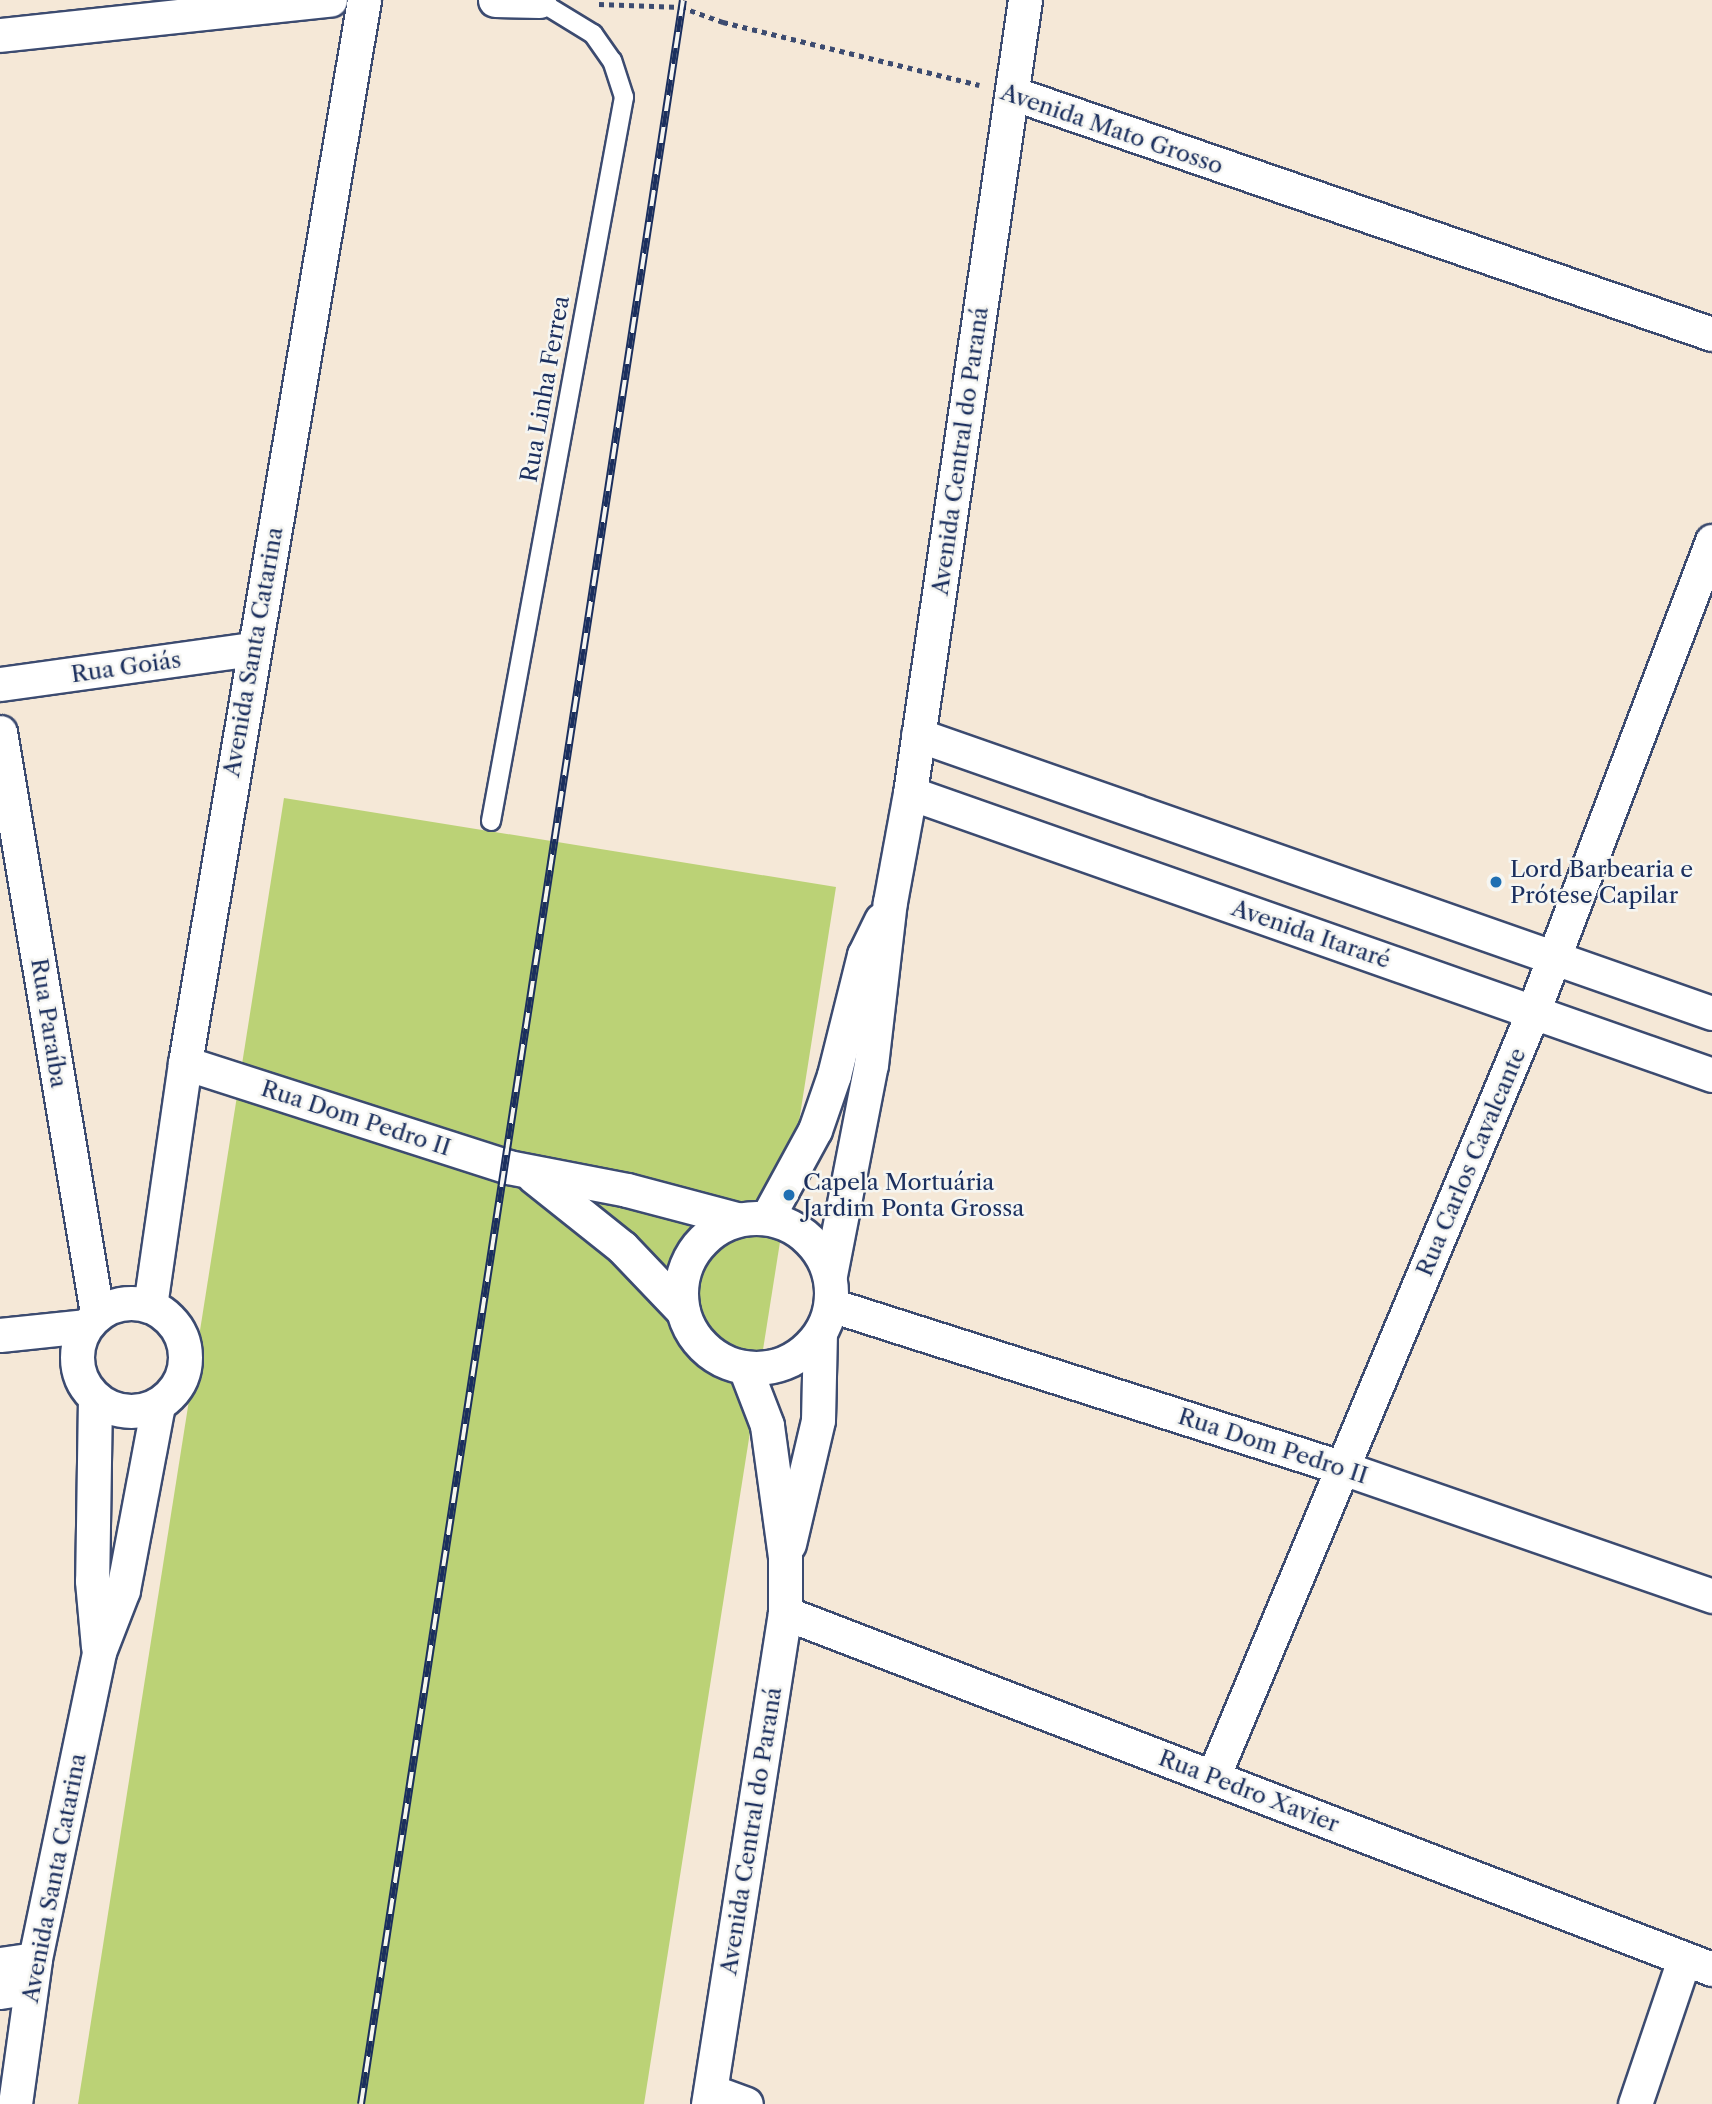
<!DOCTYPE html>
<meta charset="utf-8">
<style>
body{margin:0}
#map{position:relative;width:1712px;height:2104px;overflow:hidden;background:#f5e8d7;font-family:"Libre Caslon Text",serif}
div>[style]{position:absolute}
.green>*{inset:0;background:#bbd276}
.path>*{height:4.5px;margin-top:-2.25px;transform-origin:0;background:repeating-linear-gradient(90deg,#3c4b70 0 5px,transparent 0 10px)}
.roads{filter:drop-shadow(2px 0 #3c4b70) drop-shadow(-2px 0 #3c4b70) drop-shadow(0 2px #3c4b70) drop-shadow(0 -2px #3c4b70)}
.lane>*{height:18px;margin:-9px;padding:0 9px;transform-origin:9px;border-radius:9px;background:#fff}
.street>*{height:33px;margin:-16.5px;padding:0 16.5px;transform-origin:16.5px;border-radius:16.5px;background:#fff}
.street>.ring{margin:-16.5px;padding:0;box-sizing:content-box;background:none;border:33px solid #fff;border-radius:50%}
.rail>*{height:8px;margin-top:-4px;transform-origin:0;background:repeating-linear-gradient(90deg,#f6f6f2 0 16px,#1b2f5e 0 32px);box-sizing:border-box;border-block:2px solid #1b2f5e}
.dots>*{width:19px;height:19px;translate:-50% -50%;box-sizing:border-box;border:4px solid #f6f6f2;border-radius:50%}
span{translate:-50% -50%;white-space:nowrap;text-align:center;line-height:1.15;-webkit-text-stroke:5px #f6f6f2;paint-order:stroke}
.street-label{font-size:23px;color:#1b2f5e}
.poi-label{font-size:23px;color:#1b2f5e}
.left{translate:0 -50%;text-align:left}
</style>
<div id="map">
<div class="green">
<i style="clip-path:polygon(284px 798px,836px 887px,644px 2104px,78px 2104px)"></i>
</div>
<div class="path">
<i style="left:599px;top:4px;width:82px;rotate:2.1deg"></i>
<i style="left:681px;top:7px;width:45px;rotate:19.7deg"></i>
<i style="left:723px;top:22px;width:264px;rotate:13.8deg"></i>
</div>
<div class="roads">
<div class="lane">
<i style="left:491px;top:821px;width:736px;rotate:-79.59deg"></i>
<i style="left:624px;top:97px;width:38px;rotate:-108deg"></i>
<i style="left:612px;top:61px;width:33px;rotate:-125deg"></i>
<i style="left:593px;top:34px;width:63px;rotate:-148.6deg"></i>
</div>
<div class="street">
<i style="left:495px;top:0;width:44px;rotate:1.3deg"></i>
<i style="left:0;top:35px;width:332px;rotate:-6.1deg"></i>
<i style="left:1012px;top:93px;width:740px;rotate:19deg"></i>
<i style="left:0;top:684px;width:255px;rotate:-7.9deg"></i>
<i style="left:0;top:732px;width:589px;rotate:80.52deg"></i>
<i style="left:918px;top:735px;width:841px;rotate:19.3deg"></i>
<i style="left:910px;top:793px;width:850px;rotate:19.37deg"></i>
<i style="left:185px;top:1063px;width:339px;rotate:17.8deg"></i>
<i style="left:508px;top:1167px;width:121px;rotate:10.9deg"></i>
<i style="left:627px;top:1190px;width:114px;rotate:14.8deg"></i>
<i style="left:533px;top:1176px;width:114px;rotate:38.6deg"></i>
<i style="left:622px;top:1247px;width:88px;rotate:46.4deg"></i>
<i style="left:767px;top:1218px;width:100px;rotate:-61.4deg"></i>
<i style="left:815px;top:1130px;width:58px;rotate:-70.9deg"></i>
<i style="left:834px;top:1075px;width:124px;rotate:-76deg"></i>
<i style="left:864px;top:955px;width:39px;rotate:-64deg"></i>
<i class="ring" style="left:681px;top:1218px;width:117px;height:117px"></i>
<i style="left:830px;top:1275px;width:214px;rotate:-79deg"></i>
<i style="left:871px;top:1065px;width:164px;rotate:-83.4deg"></i>
<i style="left:890px;top:902px;width:111px;rotate:-79.6deg"></i>
<i style="left:910px;top:793px;width:801px;rotate:-81.75deg"></i>
<i class="ring" style="left:77px;top:1303px;width:75px;height:75px"></i>
<i style="left:831px;top:1305px;width:537px;rotate:17.66deg"></i>
<i style="left:1343px;top:1468px;width:391px;rotate:19.1deg"></i>
<i style="left:150px;top:1306px;width:246px;rotate:-81.8deg"></i>
<i style="left:185px;top:1063px;width:1078px;rotate:-80.44deg"></i>
<i style="left:0;top:1335px;width:85px;rotate:-6deg"></i>
<i style="left:95px;top:1398px;width:183px;rotate:90.9deg"></i>
<i style="left:92px;top:1581px;width:66px;rotate:84.8deg"></i>
<i style="left:789px;top:1544px;width:127px;rotate:-76.8deg"></i>
<i style="left:818px;top:1420px;width:86px;rotate:-88.7deg"></i>
<i style="left:785px;top:1613px;width:993px;rotate:21.01deg"></i>
<i style="left:1213px;top:1777px;width:829px;rotate:-67.3deg"></i>
<i style="left:1533px;top:1012px;width:504px;rotate:-69.19deg"></i>
<i style="left:0;top:1964px;width:35px;rotate:-8deg"></i>
<i style="left:0;top:1992px;width:31px;rotate:-9deg"></i>
<i style="left:711px;top:2091px;width:37px;rotate:20deg"></i>
<i style="left:15px;top:2104px;width:146px;rotate:-82.1deg"></i>
<i style="left:35px;top:1959px;width:314px;rotate:-78.2deg"></i>
<i style="left:99px;top:1652px;width:66px;rotate:-68.8deg"></i>
<i style="left:123px;top:1590px;width:189px;rotate:-79.3deg"></i>
<i style="left:708px;top:2104px;width:497px;rotate:-81.1deg"></i>
<i style="left:785px;top:1613px;width:56px;rotate:-90deg"></i>
<i style="left:785px;top:1557px;width:133px;rotate:-97.8deg"></i>
<i style="left:767px;top:1425px;width:61px;rotate:-111.1deg"></i>
<i style="left:1635px;top:2104px;width:153px;rotate:-71.3deg"></i>
</div>
</div>
<div class="rail">
<i style="left:361px;top:2104px;width:2128px;rotate:-81.3deg"></i>
</div>
<div class="dots">
<i style="left:1496px;top:882px;background:#1f6fb2"></i>
<i style="left:789px;top:1195px;background:#1f6fb2"></i>
</div>
<div class="street-label">
<span style="left:1112px;top:129px;rotate:19deg">Avenida Mato Grosso</span>
<span style="left:545px;top:389px;rotate:-80deg">Rua Linha Ferrea</span>
<span style="left:960px;top:451px;rotate:-82deg">Avenida Central do Paraná</span>
<span style="left:253px;top:652px;rotate:-80deg">Avenida Santa Catarina</span>
<span style="left:126px;top:667px;rotate:-8deg">Rua Goiás</span>
<span style="left:1311px;top:934px;rotate:19deg">Avenida Itararé</span>
<span style="left:49px;top:1023px;rotate:81deg">Rua Paraíba</span>
<span style="left:356px;top:1118px;rotate:18deg">Rua Dom Pedro II</span>
<span style="left:1471px;top:1162px;rotate:-67deg">Rua Carlos Cavalcante</span>
<span style="left:1273px;top:1446px;rotate:18deg">Rua Dom Pedro II</span>
<span style="left:1249px;top:1791px;rotate:21deg">Rua Pedro Xavier</span>
<span style="left:751px;top:1831px;rotate:-81deg">Avenida Central do Paraná</span>
<span style="left:54px;top:1878px;rotate:-79deg">Avenida Santa Catarina</span>
</div>
<div class="poi-label">
<span class="left" style="left:1510px;top:882px">Lord Barbearia e<br>Prótese Capilar</span>
<span class="left" style="left:803px;top:1195px">Capela Mortuária<br>Jardim Ponta Grossa</span>
</div>
</div>
